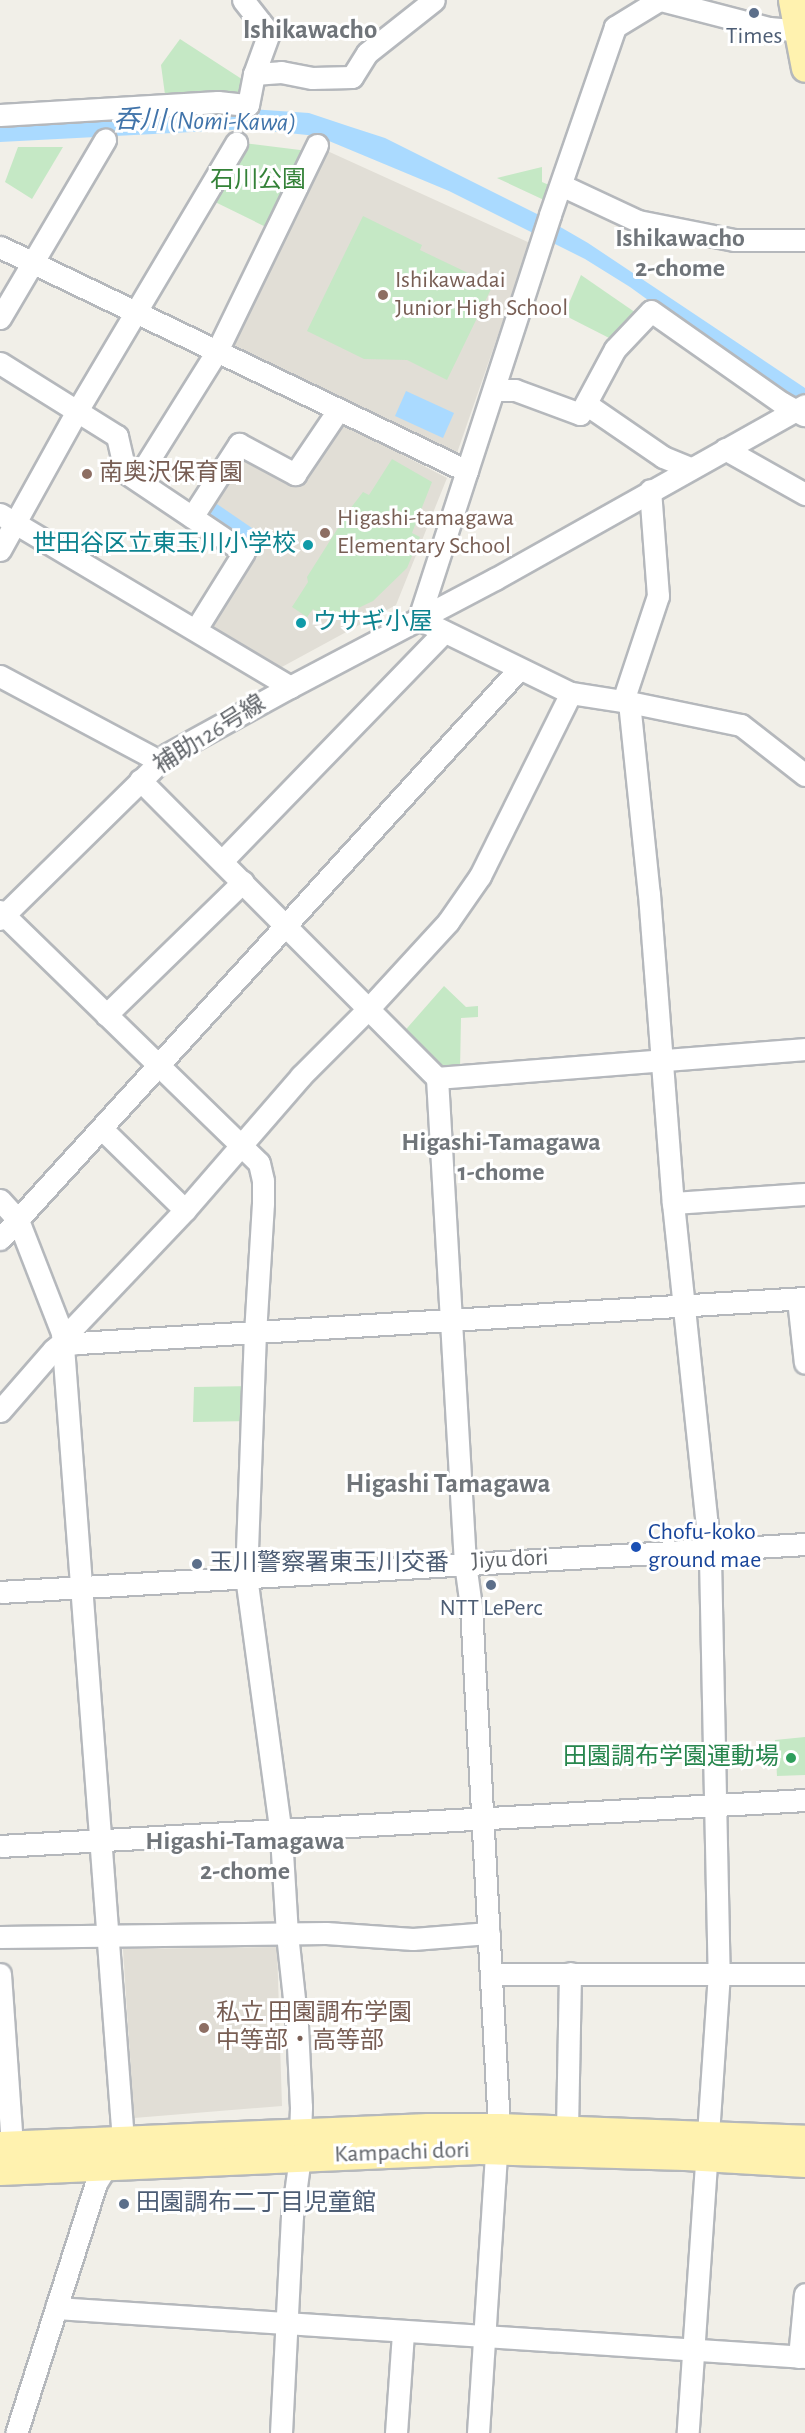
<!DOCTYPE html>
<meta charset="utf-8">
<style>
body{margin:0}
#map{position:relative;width:805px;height:2433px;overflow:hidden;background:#f1efe8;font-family:"Alegreya Sans","Noto Sans JP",sans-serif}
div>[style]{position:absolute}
.education>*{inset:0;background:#e1ded6}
.green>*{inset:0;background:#c5e8c5}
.water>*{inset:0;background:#aadaff}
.roads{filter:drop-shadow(2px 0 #b5b8bc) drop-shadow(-2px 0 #b5b8bc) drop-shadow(0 2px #b5b8bc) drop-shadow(0 -2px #b5b8bc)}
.minor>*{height:21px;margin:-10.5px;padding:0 10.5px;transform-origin:10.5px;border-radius:10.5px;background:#fff}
.major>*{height:27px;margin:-13.5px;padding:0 13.5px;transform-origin:13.5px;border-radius:13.5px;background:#fff2af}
.dots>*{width:16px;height:16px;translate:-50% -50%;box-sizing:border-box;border:3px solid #fff;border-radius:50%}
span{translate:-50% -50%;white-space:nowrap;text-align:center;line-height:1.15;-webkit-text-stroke:6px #fff;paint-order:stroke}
.service-label{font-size:24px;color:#4e5e75}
.left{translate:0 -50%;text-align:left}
.park-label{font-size:24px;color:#348238}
.education-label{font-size:24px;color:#785e54}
.culture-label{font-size:24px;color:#0d838f}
.right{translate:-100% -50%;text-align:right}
.street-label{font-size:24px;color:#5f6368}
.transit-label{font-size:24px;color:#164399}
.leisure-label{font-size:24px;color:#27864d}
.water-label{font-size:26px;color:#4174aa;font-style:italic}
.neighbourhood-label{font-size:26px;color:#70757a;font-weight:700}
.quarter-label{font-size:27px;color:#70757a;font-weight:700}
</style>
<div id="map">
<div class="education">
<i style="clip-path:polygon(323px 149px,530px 243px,457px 453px,229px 347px)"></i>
<i style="clip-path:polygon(343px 424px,447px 478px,396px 605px,280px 668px,208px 626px,246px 560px,199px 515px,241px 455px,294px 482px,336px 426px)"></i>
<i style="clip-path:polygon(277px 1947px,282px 2106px,134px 2118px,123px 1949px)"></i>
</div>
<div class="green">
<i style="clip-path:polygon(180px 39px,251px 85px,247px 103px,166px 102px,161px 65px)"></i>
<i style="clip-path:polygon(243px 143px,308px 151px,270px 229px,211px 200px)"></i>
<i style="clip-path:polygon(18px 147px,63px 147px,32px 199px,5px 182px)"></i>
<i style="clip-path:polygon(542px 167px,542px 182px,549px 185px,544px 200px,497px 178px)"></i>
<i style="clip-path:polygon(363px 216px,422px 245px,420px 250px,493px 285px,447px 380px,407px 360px,364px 359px,307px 331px)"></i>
<i style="clip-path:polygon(581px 275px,639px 315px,615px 341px,564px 315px)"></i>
<i style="clip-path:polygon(392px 459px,432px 482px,412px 533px,420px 537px,407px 568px,373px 601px,331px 621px,313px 609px,307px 617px,292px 607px,308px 582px,307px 577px,350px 509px,363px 492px,369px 495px)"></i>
<i style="clip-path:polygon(444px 986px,466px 1007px,478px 1006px,478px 1017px,461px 1018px,460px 1070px,437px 1071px,401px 1035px)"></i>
<i style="clip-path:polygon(253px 1386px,252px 1421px,193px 1422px,194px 1387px)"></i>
<i style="clip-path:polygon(805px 1737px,805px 1775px,777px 1776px,775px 1740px)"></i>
</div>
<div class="water">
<i style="clip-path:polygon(220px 107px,309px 113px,351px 127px,385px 138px,543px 217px,588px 243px,805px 388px,805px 409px,786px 400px,630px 287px,585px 259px,449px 191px,317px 136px,249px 129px,0 142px,0 122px)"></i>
<i style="clip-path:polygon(406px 391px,454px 413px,443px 438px,395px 416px)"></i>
<i style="clip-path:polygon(214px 502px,258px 532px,250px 544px,206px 515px)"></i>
</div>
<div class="roads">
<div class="minor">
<i style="left:659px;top:0;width:52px;rotate:148.5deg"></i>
<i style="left:615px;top:27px;width:199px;rotate:109.1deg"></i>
<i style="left:550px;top:215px;width:425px;rotate:108deg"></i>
<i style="left:419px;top:619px;width:169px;rotate:26deg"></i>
<i style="left:571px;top:693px;width:59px;rotate:8.8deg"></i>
<i style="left:629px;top:702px;width:114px;rotate:11.6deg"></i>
<i style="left:741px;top:725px;width:81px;rotate:38deg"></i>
<i style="left:661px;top:0;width:112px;rotate:14.5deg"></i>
<i style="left:769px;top:28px;width:36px;rotate:5deg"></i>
<i style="left:254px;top:74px;width:27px;rotate:-4deg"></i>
<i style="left:281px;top:72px;width:32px;rotate:11deg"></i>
<i style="left:312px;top:78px;width:40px;rotate:-1.4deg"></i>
<i style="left:352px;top:77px;width:28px;rotate:-58deg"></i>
<i style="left:367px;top:53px;width:85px;rotate:-38.3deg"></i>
<i style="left:0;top:115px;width:218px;rotate:-3.4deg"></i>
<i style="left:218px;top:102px;width:30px;rotate:6deg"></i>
<i style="left:248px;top:105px;width:32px;rotate:-79deg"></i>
<i style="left:254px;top:74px;width:44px;rotate:-69.9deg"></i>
<i style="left:269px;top:33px;width:42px;rotate:-128.2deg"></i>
<i style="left:561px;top:185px;width:85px;rotate:25.1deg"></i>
<i style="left:638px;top:221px;width:98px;rotate:11.2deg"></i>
<i style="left:734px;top:240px;width:71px"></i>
<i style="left:0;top:247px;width:518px;rotate:25.63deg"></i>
<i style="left:0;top:318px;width:207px;rotate:-59.5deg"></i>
<i style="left:0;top:363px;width:138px;rotate:32deg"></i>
<i style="left:117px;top:436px;width:37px;rotate:77deg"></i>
<i style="left:125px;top:472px;width:143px;rotate:33.9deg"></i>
<i style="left:244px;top:552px;width:91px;rotate:121.9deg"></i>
<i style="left:494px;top:390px;width:21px"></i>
<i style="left:515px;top:390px;width:69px;rotate:20.3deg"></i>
<i style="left:580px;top:414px;width:74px;rotate:-61.7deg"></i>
<i style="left:615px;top:349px;width:52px;rotate:-46.5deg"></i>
<i style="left:651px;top:311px;width:160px;rotate:35.1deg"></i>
<i style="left:782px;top:403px;width:25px;rotate:29deg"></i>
<i style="left:586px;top:404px;width:93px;rotate:34.5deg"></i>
<i style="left:663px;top:457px;width:29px;rotate:22deg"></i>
<i style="left:725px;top:449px;width:92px;rotate:29.4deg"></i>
<i style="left:137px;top:479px;width:151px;rotate:-58deg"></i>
<i style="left:217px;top:351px;width:229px;rotate:-64.1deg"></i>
<i style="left:0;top:514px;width:338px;rotate:30.8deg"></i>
<i style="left:192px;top:517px;width:87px;rotate:-57.2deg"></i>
<i style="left:239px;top:444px;width:64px;rotate:28.2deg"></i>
<i style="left:295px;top:474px;width:78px;rotate:-55.9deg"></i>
<i style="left:0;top:550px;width:159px;rotate:-61deg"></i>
<i style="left:77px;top:411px;width:312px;rotate:-59.3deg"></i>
<i style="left:0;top:676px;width:180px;rotate:28.1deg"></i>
<i style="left:623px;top:701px;width:111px;rotate:-71.6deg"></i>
<i style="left:658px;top:596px;width:106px;rotate:-94.3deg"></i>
<i style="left:629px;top:702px;width:193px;rotate:84.1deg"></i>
<i style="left:649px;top:894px;width:310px;rotate:85.6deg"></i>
<i style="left:673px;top:1203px;width:357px;rotate:84deg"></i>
<i style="left:710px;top:1558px;width:415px;rotate:88.8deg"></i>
<i style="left:719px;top:1973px;width:461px;rotate:93.9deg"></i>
<i style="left:140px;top:780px;width:421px;rotate:45.1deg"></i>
<i style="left:437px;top:1078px;width:486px;rotate:86.7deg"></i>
<i style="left:465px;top:1563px;width:44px;rotate:82.2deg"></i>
<i style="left:471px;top:1607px;width:521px;rotate:86.92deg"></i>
<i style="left:222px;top:861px;width:318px;rotate:-45.9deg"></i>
<i style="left:0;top:911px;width:361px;rotate:44.2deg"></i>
<i style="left:259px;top:1163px;width:18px;rotate:77deg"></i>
<i style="left:263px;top:1181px;width:22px;rotate:90deg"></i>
<i style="left:263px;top:1203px;width:129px;rotate:93.5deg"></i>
<i style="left:255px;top:1332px;width:244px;rotate:92.1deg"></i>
<i style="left:246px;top:1576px;width:262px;rotate:82.3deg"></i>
<i style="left:281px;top:1836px;width:98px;rotate:86.5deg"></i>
<i style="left:287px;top:1934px;width:93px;rotate:83.8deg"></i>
<i style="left:297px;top:2026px;width:81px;rotate:87.2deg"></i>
<i style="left:301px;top:2107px;width:23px;rotate:92deg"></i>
<i style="left:0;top:919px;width:235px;rotate:-44.5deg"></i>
<i style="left:168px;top:754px;width:139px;rotate:-28.8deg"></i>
<i style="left:290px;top:687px;width:232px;rotate:-27.8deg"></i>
<i style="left:495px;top:579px;width:355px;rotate:-29.3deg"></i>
<i style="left:106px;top:1015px;width:191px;rotate:-44.2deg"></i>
<i style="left:437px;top:1078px;width:369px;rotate:-4.5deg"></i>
<i style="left:102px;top:1129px;width:116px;rotate:44.3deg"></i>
<i style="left:0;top:1200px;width:27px;rotate:48deg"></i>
<i style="left:18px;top:1220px;width:121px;rotate:68.7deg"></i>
<i style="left:62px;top:1333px;width:809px;rotate:85.68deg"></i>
<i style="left:123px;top:2140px;width:51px;rotate:122.1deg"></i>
<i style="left:96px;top:2183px;width:262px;rotate:107.7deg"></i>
<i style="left:673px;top:1203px;width:132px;rotate:-3.9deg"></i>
<i style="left:0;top:1239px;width:771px;rotate:-47.68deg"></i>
<i style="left:798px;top:1299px;width:64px;rotate:83.8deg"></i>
<i style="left:62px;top:1345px;width:19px;rotate:-58deg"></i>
<i style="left:72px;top:1329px;width:164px;rotate:-46.5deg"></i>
<i style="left:185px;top:1210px;width:177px;rotate:-49.1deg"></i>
<i style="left:301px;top:1076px;width:96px;rotate:-45deg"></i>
<i style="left:369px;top:1008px;width:117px;rotate:-47.4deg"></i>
<i style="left:448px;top:922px;width:56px;rotate:-55.2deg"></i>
<i style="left:480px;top:876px;width:204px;rotate:-63.6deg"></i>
<i style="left:0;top:1411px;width:81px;rotate:-49deg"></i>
<i style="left:53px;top:1350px;width:6px;rotate:-39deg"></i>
<i style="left:58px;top:1346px;width:20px;rotate:-9deg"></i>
<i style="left:78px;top:1343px;width:728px;rotate:-3.54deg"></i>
<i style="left:0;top:1592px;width:806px;rotate:-3.41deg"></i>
<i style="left:0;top:1846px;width:806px;rotate:-3.27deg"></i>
<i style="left:0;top:1937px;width:326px;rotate:-0.7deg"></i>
<i style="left:326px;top:1933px;width:87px;rotate:3.9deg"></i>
<i style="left:413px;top:1939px;width:76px;rotate:-4.5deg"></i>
<i style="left:0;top:1974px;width:171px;rotate:86deg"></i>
<i style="left:491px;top:1974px;width:314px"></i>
<i style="left:567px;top:2130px;width:157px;rotate:-88.9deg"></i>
<i style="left:56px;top:2308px;width:751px;rotate:3.74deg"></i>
<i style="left:799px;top:2357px;width:63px;rotate:-84.6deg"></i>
<i style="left:281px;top:2433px;width:217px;rotate:-87.1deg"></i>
<i style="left:292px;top:2216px;width:60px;rotate:-82.3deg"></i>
<i style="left:396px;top:2433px;width:101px;rotate:-86deg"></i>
<i style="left:478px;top:2433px;width:283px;rotate:-86.3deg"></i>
</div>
<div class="major">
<i style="left:792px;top:0;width:69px;rotate:79.2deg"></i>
<i style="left:0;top:2145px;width:428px;rotate:-2.4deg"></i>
<i style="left:428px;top:2127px;width:71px"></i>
<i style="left:499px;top:2127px;width:306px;rotate:2.2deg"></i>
<i style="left:0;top:2171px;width:479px;rotate:-2.5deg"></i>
<i style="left:479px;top:2150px;width:206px;rotate:1.7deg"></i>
<i style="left:685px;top:2156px;width:120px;rotate:3.3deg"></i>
</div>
</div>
<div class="dots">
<i style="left:754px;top:13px;background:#5c6f8a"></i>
<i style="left:383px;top:295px;background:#8d6e63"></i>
<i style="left:87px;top:474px;background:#8d6e63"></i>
<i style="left:325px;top:533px;background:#8d6e63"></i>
<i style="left:308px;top:545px;background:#0f9aa8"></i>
<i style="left:301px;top:623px;background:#0f9aa8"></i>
<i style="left:636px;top:1547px;background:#1a4fb4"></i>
<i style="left:197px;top:1564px;background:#5c6f8a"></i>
<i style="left:491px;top:1585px;background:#5c6f8a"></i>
<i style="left:791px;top:1758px;background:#2e9e5b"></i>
<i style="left:204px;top:2028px;background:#8d6e63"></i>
<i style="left:124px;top:2204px;background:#5c6f8a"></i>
</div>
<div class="service-label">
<span style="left:754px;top:37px">Times</span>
<span class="left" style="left:209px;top:1564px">玉川警察署東玉川交番</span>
<span style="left:491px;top:1609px">NTT LePerc</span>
<span class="left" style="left:136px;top:2204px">田園調布二丁目児童館</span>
</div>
<div class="park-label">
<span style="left:258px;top:181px">石川公園</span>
</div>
<div class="education-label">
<span class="left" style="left:395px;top:295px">Ishikawadai<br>Junior High School</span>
<span class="left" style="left:99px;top:474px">南奥沢保育園</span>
<span class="left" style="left:337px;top:533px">Higashi-tamagawa<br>Elementary School</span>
<span class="left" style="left:216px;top:2028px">私立 田園調布学園<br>中等部・高等部</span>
</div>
<div class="culture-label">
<span class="right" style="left:296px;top:545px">世田谷区立東玉川小学校</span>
<span class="left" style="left:313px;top:623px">ウサギ小屋</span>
</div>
<div class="street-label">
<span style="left:210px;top:735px;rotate:-32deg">補助126号線</span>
<span style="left:510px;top:1560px;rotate:-3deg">Jiyu dori</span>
<span style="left:402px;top:2153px;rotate:-2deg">Kampachi dori</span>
</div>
<div class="transit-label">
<span class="left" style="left:648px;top:1547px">Chofu-koko<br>ground mae</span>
</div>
<div class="leisure-label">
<span class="right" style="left:779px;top:1758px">田園調布学園運動場</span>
</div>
<div class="water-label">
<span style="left:205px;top:122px;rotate:1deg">呑川 (Nomi-Kawa)</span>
</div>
<div class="neighbourhood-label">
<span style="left:680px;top:254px">Ishikawacho<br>2-chome</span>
<span style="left:501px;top:1158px">Higashi-Tamagawa<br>1-chome</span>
<span style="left:245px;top:1857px">Higashi-Tamagawa<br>2-chome</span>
</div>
<div class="quarter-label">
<span style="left:310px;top:30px">Ishikawacho</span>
<span style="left:448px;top:1484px">Higashi Tamagawa</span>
</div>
</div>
